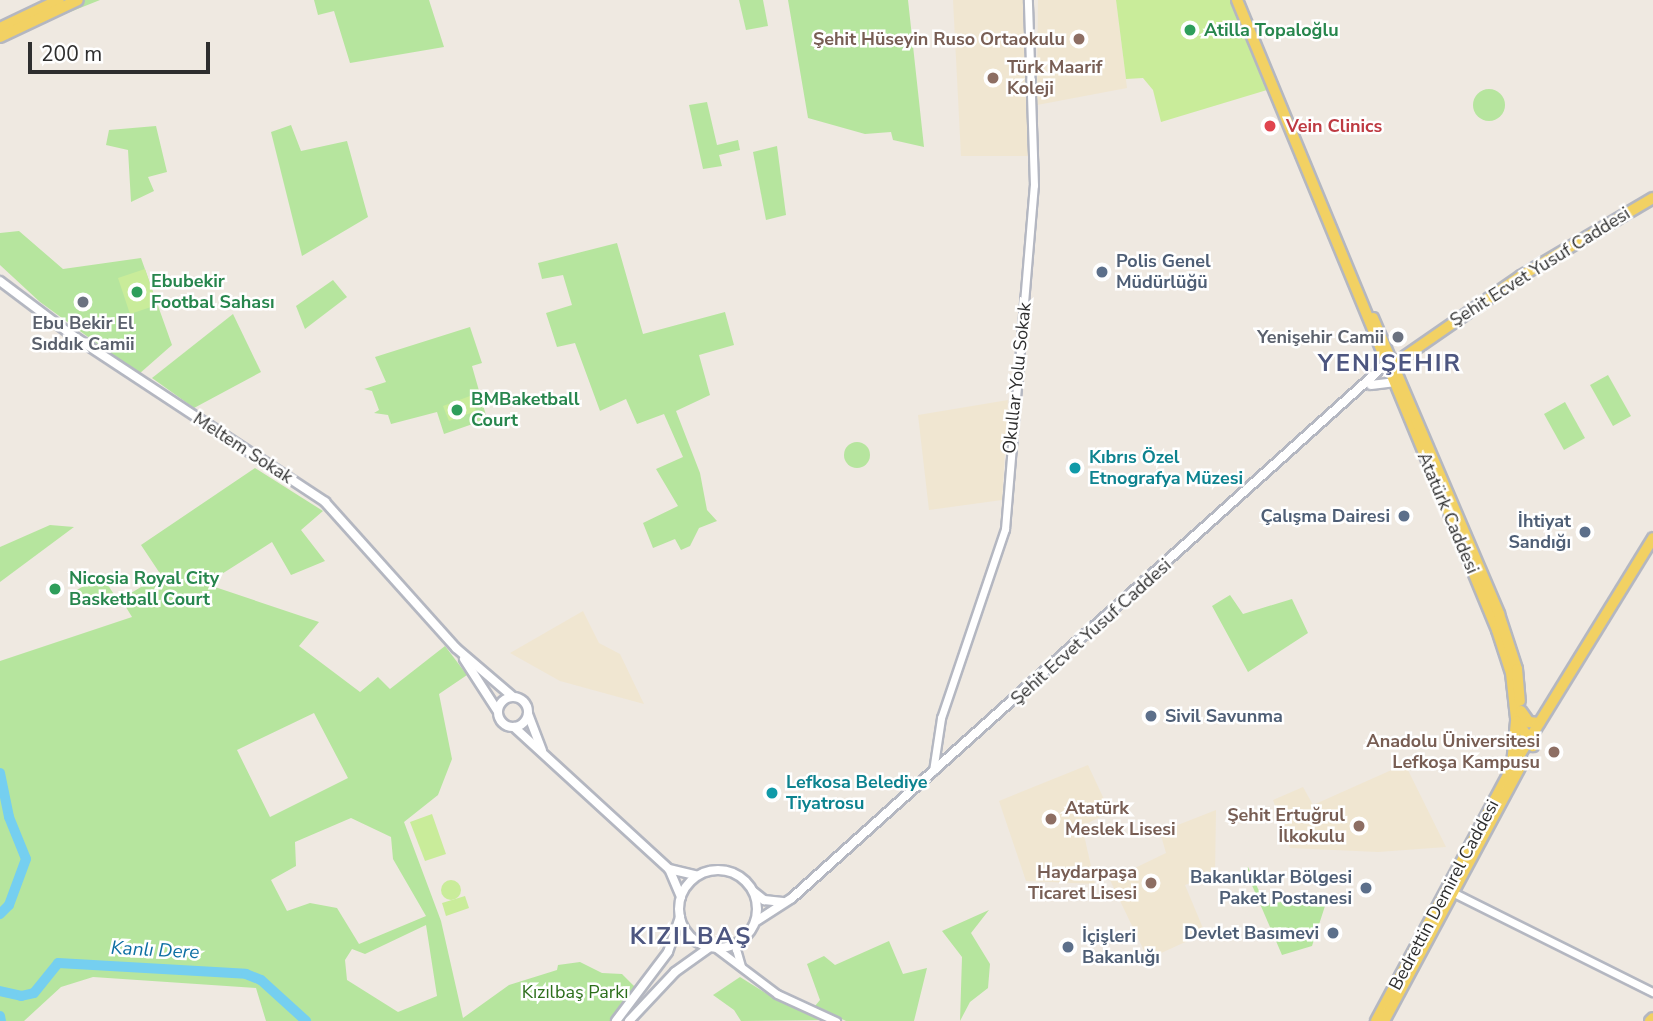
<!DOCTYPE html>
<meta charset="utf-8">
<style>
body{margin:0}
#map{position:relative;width:1653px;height:1021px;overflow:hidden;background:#efe9e1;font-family:"Nunito Sans",sans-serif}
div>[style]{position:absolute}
.education>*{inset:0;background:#f0e6d1}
.green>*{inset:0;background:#b6e59e}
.round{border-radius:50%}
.pitch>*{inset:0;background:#c9ec9a}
.river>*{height:10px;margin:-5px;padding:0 5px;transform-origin:5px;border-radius:5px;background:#75cff0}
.roads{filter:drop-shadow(2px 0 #b4b7c1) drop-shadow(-2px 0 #b4b7c1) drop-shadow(0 2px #b4b7c1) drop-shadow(0 -2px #b4b7c1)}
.tertiary>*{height:7px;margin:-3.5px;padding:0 3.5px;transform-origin:3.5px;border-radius:3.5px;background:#fff}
.secondary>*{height:8px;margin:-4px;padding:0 4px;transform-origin:4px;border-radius:4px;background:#fff}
.secondary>.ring{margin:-4px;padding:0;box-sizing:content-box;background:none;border:8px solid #fff;border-radius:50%}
.primary>*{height:10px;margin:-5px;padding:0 5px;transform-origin:5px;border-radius:5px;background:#f2d163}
.dots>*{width:19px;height:19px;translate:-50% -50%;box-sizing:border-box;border:4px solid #fff;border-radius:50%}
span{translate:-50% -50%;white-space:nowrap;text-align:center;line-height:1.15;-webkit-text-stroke:5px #fff;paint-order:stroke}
.leisure-label{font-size:18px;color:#27864d;font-weight:700}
.left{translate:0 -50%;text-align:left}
.education-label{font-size:18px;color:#785e54;font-weight:700}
.right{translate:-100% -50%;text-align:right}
.health-label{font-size:18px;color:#be3a42;font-weight:700}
.service-label{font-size:18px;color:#4e5e75;font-weight:700}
.street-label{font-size:18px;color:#2e2e2e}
.worship-label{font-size:18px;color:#5b616d;font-weight:700}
.culture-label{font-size:18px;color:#0d838f;font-weight:700}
.park-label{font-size:18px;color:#2c6e1b}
.water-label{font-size:19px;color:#0d6fa3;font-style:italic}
.district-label{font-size:24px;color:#4d5680;font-weight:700;letter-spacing:2px}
.scale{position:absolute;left:28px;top:42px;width:182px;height:32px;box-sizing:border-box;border:4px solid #2e2e2e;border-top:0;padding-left:9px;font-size:21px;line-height:24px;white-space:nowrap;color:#2e2e2e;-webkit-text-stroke:5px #fff;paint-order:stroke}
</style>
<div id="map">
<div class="education">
<i style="clip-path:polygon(953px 0,1028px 0,1030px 156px,961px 156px)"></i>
<i style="clip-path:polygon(1038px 0,1116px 0,1127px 88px,1037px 105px)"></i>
<i style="clip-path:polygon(1008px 400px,1002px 500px,929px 510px,918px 415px)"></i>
<i style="clip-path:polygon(583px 611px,599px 643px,620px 654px,644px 704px,560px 681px,510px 653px)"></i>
<i style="clip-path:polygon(1405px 764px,1446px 847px,1378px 852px,1290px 848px,1273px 800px,1303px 787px,1313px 805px)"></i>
<i style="clip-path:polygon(1088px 765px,1110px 812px,1082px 826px,1095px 884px,1026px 881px,999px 801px)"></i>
<i style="clip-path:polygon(1216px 810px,1215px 874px,1185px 885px,1205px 933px,1148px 959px,1110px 880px,1166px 853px,1160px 832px)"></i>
</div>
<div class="green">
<i style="clip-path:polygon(80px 0,100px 0,35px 26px,48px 16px)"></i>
<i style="clip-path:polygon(314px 0,429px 0,444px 47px,350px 63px,334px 11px,318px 15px)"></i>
<i style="clip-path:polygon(739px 0,763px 0,768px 26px,746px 30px)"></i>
<i style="clip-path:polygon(788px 0,908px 0,924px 147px,893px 140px,891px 132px,865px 134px,808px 118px)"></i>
<i class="round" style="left:1473px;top:89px;width:32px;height:32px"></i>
<i style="clip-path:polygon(707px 102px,717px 145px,738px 140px,740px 150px,719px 155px,722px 166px,703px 169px,689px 105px)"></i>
<i style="clip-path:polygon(291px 125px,301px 151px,347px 141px,368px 217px,302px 256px,271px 132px)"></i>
<i style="clip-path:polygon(156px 126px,167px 172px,148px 177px,154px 191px,131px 202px,128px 150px,106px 145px,109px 130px)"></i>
<i style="clip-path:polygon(777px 146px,786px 215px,766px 220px,753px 152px)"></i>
<i style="clip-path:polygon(19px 231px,63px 269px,141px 258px,172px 345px,139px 374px,40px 302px,0 265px,0 233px)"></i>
<i style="clip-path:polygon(617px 243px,643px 334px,725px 312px,734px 345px,699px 355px,710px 395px,676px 411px,700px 473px,707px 510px,717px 521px,699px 528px,690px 546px,681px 550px,675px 539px,653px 548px,643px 523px,678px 506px,656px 469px,683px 457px,664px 414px,637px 424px,626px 399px,600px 411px,575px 343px,557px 347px,546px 313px,572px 305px,563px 275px,542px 279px,538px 263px)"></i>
<i style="clip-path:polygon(333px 280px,347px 297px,305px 329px,296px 306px)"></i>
<i style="clip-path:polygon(233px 314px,261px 372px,194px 408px,152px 378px)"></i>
<i style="clip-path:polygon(470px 327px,482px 363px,472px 366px,487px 419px,444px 434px,437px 412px,391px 424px,388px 415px,374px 413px,379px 410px,372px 391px,364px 389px,386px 382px,375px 357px)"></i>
<i style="clip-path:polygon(1608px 375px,1631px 416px,1613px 426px,1590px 385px)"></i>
<i style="clip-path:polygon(1565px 402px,1585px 438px,1564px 450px,1544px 414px)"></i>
<i class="round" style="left:844px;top:442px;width:26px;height:26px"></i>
<i style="clip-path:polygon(evenodd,255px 468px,323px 511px,301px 530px,325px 561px,291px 575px,272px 542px,206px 584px,319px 622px,299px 646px,360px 692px,378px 677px,390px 689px,445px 646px,467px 675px,439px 694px,452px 759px,438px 795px,404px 822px,441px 921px,463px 1018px,509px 985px,557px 970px,558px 965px,580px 962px,602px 973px,622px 974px,634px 986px,637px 992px,618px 1021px,266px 1021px,256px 988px,93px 977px,61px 987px,24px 1021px,0 1021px,0 661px,132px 617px,121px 599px,161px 575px,141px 545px,255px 468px,314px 713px,348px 778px,270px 817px,237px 750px,314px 713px,255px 468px,351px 818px,391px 837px,393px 859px,426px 916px,359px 944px,337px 908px,310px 903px,287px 911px,271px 880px,296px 866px,295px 842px,351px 818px,255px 468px,426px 925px,437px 996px,398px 1012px,347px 980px,345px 960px,352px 949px,365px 954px,426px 925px)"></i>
<i style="clip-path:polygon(50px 525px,74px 527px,0 582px,0 547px)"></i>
<i style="clip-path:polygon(102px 576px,121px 605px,110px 608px,105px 592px,76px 603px,73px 592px)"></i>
<i style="clip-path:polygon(1230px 595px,1243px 614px,1292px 599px,1308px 633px,1248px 672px,1212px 606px)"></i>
<i style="clip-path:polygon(1248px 867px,1265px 904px,1289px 901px,1325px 906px,1312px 946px,1282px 955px,1245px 869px)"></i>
<i style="clip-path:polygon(989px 910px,971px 933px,990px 964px,988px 988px,970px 1002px,960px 1021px,962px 957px,942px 931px)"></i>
<i style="clip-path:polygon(889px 941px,903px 974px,927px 968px,914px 1021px,846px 1021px,815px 1006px,820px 1000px,807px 964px,824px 956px,835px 965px)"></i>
<i style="clip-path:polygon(740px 977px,772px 997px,826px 1020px,741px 1021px,734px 1010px,713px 995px)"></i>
</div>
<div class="pitch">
<i style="clip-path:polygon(1116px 0,1230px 0,1267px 90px,1161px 122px,1153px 90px,1143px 78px,1126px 79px)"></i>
<i style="clip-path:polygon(145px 269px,157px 305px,130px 314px,118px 278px)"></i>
<i style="clip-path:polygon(470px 396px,476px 411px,449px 421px,443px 406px)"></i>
<i style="clip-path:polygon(432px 814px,446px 854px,425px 861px,410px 822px)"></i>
<i class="round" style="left:441px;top:880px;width:20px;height:20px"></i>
<i style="clip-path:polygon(465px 896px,469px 908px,446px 916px,442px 903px)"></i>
</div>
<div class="river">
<i style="left:0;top:773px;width:45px;rotate:78.4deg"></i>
<i style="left:9px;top:817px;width:45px;rotate:68deg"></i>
<i style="left:26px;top:859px;width:49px;rotate:110.3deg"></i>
<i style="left:9px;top:905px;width:13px;rotate:135deg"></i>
<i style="left:0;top:991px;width:22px;rotate:13deg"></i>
<i style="left:21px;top:996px;width:13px;rotate:-13deg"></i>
<i style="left:34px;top:993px;width:38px;rotate:-51deg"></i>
<i style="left:58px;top:963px;width:188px;rotate:3.3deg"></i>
<i style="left:246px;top:974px;width:16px;rotate:22deg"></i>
<i style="left:261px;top:980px;width:61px;rotate:42.3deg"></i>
<i style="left:0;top:1016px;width:5px;rotate:79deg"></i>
</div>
<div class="roads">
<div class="tertiary">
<i style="left:933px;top:771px;width:54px;rotate:-81.4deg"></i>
<i style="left:941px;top:718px;width:200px;rotate:-71.3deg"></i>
<i style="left:1005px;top:529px;width:345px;rotate:-85.2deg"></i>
<i style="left:1034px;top:185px;width:185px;rotate:-91.9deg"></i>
<i style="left:1450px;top:891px;width:227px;rotate:26.5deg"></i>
<i style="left:739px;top:942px;width:8px;rotate:113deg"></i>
<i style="left:736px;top:949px;width:18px;rotate:74deg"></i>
<i style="left:716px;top:948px;width:76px;rotate:37deg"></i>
<i style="left:777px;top:994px;width:65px;rotate:24.6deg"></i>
</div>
<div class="secondary">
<i style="left:0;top:281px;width:86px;rotate:37deg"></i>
<i style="left:69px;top:333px;width:307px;rotate:33.4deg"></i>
<i style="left:325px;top:502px;width:196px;rotate:48.1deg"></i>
<i style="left:456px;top:648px;width:74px;rotate:40.6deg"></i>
<i style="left:1371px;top:385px;width:23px;rotate:-7deg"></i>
<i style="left:464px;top:659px;width:61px;rotate:57.1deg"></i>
<i class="ring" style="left:498px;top:697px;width:22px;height:22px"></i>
<i style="left:528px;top:714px;width:39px;rotate:69deg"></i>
<i style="left:514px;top:727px;width:210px;rotate:42.5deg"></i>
<i style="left:669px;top:869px;width:28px;rotate:13deg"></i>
<i class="ring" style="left:679px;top:870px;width:70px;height:70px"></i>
<i style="left:670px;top:871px;width:28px;rotate:67deg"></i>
<i style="left:754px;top:892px;width:13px;rotate:39deg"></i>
<i style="left:764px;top:900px;width:19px;rotate:6deg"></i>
<i style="left:755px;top:922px;width:44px;rotate:-33deg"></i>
<i style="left:792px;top:898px;width:799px;rotate:-41.96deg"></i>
<i style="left:616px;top:1021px;width:86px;rotate:-53deg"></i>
<i style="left:668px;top:952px;width:37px;rotate:-71deg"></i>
<i style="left:629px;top:1021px;width:67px;rotate:-46.8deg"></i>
<i style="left:675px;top:972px;width:43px;rotate:-35.5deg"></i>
</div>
<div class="primary">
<i style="left:1237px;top:0;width:682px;rotate:67.57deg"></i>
<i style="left:1497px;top:630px;width:45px;rotate:72deg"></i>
<i style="left:1511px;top:673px;width:45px;rotate:83.7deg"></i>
<i style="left:1516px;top:718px;width:33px;rotate:59deg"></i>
<i style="left:0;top:28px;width:65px;rotate:-25.4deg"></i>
<i style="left:0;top:37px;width:86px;rotate:-25.4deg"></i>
<i style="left:1373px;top:318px;width:322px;rotate:66.9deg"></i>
<i style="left:1499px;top:614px;width:58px;rotate:71.9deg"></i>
<i style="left:1517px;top:669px;width:32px;rotate:85deg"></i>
<i style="left:1391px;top:366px;width:158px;rotate:-34.7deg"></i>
<i style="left:1521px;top:276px;width:153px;rotate:-30.6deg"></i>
<i style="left:1521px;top:711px;width:14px;rotate:54deg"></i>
<i style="left:1529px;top:722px;width:10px;rotate:6deg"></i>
<i style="left:1512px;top:765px;width:44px;rotate:-84.8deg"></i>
<i style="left:1376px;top:1021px;width:286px;rotate:-61.8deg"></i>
<i style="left:1511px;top:769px;width:271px;rotate:-58.4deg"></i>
<i style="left:1384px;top:1021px;width:294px;rotate:-61.8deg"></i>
<i style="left:1650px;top:1021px;width:4px;rotate:-45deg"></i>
</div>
</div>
<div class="dots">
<i style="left:1190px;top:30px;background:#2e9e5b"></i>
<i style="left:1079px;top:39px;background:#8d6e63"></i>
<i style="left:993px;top:78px;background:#8d6e63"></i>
<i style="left:1270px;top:126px;background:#e0444e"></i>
<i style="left:1102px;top:272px;background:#5c6f8a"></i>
<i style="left:137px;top:292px;background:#2e9e5b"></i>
<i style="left:83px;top:302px;background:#6b7280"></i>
<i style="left:1398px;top:337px;background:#6b7280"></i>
<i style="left:457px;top:410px;background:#2e9e5b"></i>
<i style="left:1075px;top:468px;background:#0f9aa8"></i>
<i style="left:1404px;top:516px;background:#5c6f8a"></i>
<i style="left:1585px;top:532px;background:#5c6f8a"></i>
<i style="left:55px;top:589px;background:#2e9e5b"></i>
<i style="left:1151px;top:716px;background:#5c6f8a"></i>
<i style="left:1554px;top:752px;background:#8d6e63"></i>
<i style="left:772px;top:793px;background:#0f9aa8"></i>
<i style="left:1051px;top:819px;background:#8d6e63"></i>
<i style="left:1359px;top:826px;background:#8d6e63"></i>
<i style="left:1151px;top:883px;background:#8d6e63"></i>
<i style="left:1366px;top:888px;background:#5c6f8a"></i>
<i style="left:1333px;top:933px;background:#5c6f8a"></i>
<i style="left:1068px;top:947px;background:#5c6f8a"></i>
</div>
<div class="leisure-label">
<span class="left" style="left:1204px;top:30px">Atilla Topaloğlu</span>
<span class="left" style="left:151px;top:292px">Ebubekir<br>Footbal Sahası</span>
<span class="left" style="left:471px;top:410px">BMBaketball<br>Court</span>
<span class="left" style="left:69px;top:589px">Nicosia Royal City<br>Basketball Court</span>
</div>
<div class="education-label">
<span class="right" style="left:1065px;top:39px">Şehit Hüseyin Ruso Ortaokulu</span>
<span class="left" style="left:1007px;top:78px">Türk Maarif<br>Koleji</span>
<span class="right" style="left:1540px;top:752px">Anadolu Üniversitesi<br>Lefkoşa Kampusu</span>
<span class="left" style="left:1065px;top:819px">Atatürk<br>Meslek Lisesi</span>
<span class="right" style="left:1345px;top:826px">Şehit Ertuğrul<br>İlkokulu</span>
<span class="right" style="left:1137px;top:883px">Haydarpaşa<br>Ticaret Lisesi</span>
</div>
<div class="health-label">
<span class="left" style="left:1286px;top:126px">Vein Clinics</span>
</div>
<div class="service-label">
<span class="left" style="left:1116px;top:272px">Polis Genel<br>Müdürlüğü</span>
<span class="right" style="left:1390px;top:516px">Çalışma Dairesi</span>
<span class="right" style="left:1571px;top:532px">İhtiyat<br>Sandığı</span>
<span class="left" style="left:1165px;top:716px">Sivil Savunma</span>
<span class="right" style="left:1352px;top:888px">Bakanlıklar Bölgesi<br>Paket Postanesi</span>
<span class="right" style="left:1319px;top:933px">Devlet Basımevi</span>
<span class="left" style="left:1082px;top:947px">İçişleri<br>Bakanlığı</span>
</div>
<div class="street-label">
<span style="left:1540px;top:267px;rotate:-32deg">Şehit Ecvet Yusuf Caddesi</span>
<span style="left:1017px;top:378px;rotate:-84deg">Okullar Yolu Sokak</span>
<span style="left:243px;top:448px;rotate:33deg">Meltem Sokak</span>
<span style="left:1448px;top:513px;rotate:67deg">Atatürk Caddesi</span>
<span style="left:1091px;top:632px;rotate:-42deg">Şehit Ecvet Yusuf Caddesi</span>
<span style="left:1444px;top:895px;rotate:-62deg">Bedrettin Demirel Caddesi</span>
</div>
<div class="worship-label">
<span style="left:83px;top:334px">Ebu Bekir El<br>Sıddık Camii</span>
<span class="right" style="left:1384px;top:337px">Yenişehir Camii</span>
</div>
<div class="culture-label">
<span class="left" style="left:1089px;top:468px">Kıbrıs Özel<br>Etnografya Müzesi</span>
<span class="left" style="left:786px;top:793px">Lefkosa Belediye<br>Tiyatrosu</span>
</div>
<div class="park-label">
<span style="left:575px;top:992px">Kızılbaş Parkı</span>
</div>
<div class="water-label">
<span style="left:155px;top:951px;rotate:3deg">Kanlı Dere</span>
</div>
<div class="district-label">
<span style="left:1390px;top:364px">YENIŞEHIR</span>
<span style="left:691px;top:937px">KIZILBAŞ</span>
</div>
<div class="scale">200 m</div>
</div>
